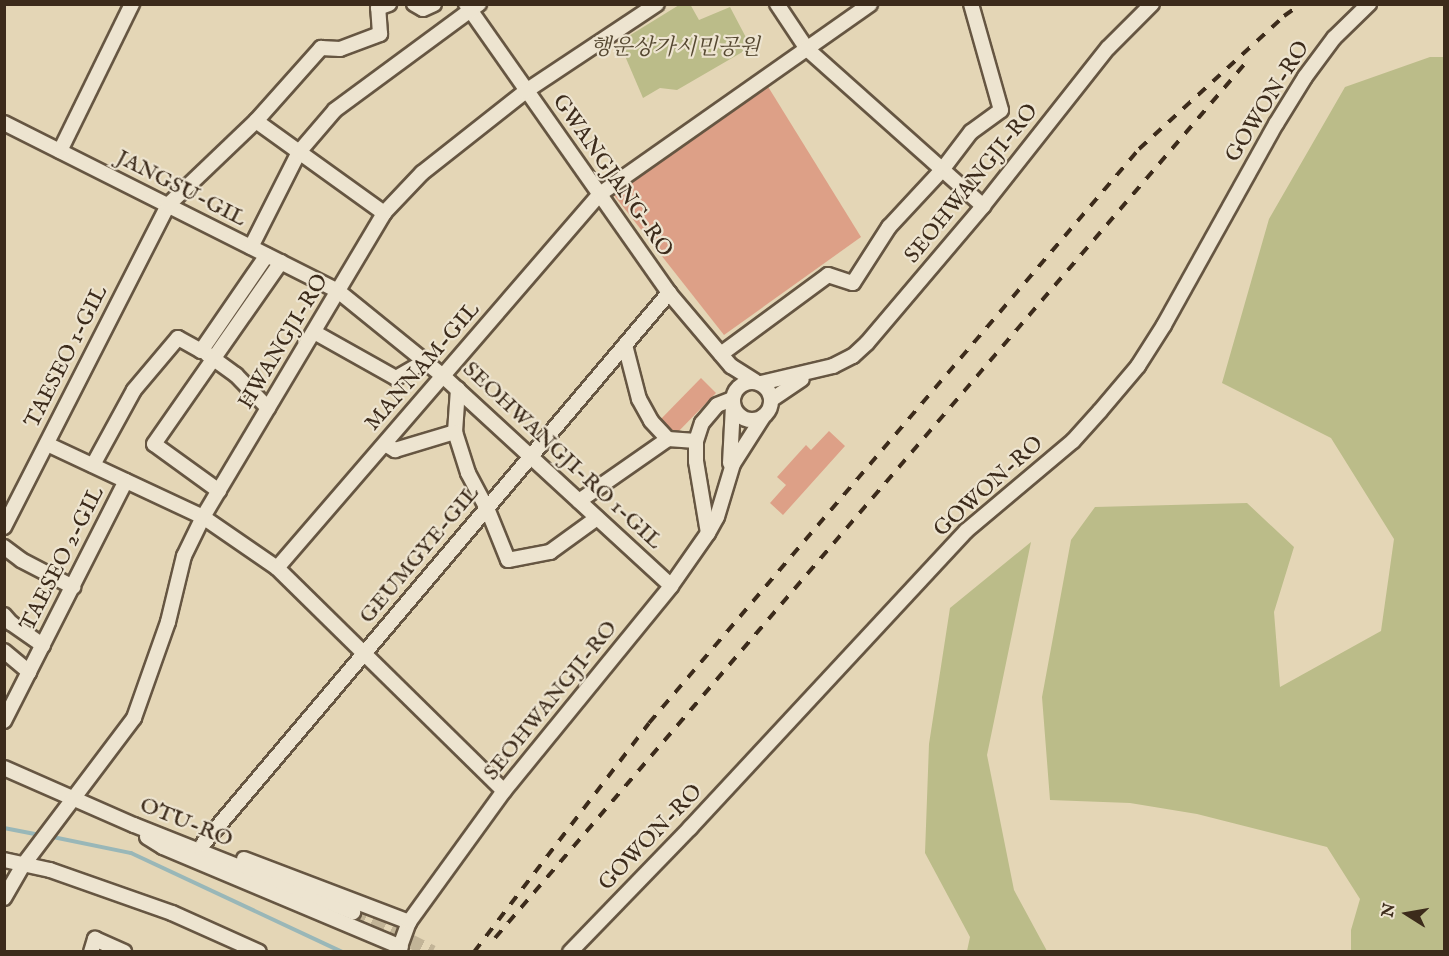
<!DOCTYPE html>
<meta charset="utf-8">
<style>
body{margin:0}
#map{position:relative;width:1449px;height:956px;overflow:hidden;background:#e4d6b6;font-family:"IM FELL English","Noto Serif KR",serif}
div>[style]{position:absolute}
.green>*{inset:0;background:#bbbc89}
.stream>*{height:4px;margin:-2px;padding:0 2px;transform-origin:2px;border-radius:2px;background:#99b7b8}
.building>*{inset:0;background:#dda087}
.minor-tunnel>*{height:14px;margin-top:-7px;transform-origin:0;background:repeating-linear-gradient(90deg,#c2b497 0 14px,transparent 0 21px)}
.roads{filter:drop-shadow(2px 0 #665642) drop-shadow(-2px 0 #665642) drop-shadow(0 2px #665642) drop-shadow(0 -2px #665642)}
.minor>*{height:14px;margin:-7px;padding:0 7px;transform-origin:7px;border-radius:7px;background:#ede4d0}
.minor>.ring{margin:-7px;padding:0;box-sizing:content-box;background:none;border:14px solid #ede4d0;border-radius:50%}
.rail>*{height:4px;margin-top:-2px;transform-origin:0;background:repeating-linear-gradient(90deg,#3c2b1b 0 10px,transparent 0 20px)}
span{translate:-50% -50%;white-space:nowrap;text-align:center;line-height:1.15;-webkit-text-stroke:4.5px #ede4d0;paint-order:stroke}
.park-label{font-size:22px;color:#554831;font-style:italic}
.street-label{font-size:22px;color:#3c2b1b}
.frame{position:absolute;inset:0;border:6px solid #3c2b1b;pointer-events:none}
.north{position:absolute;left:1377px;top:884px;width:60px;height:60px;-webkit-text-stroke:4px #ede4d0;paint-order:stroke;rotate:281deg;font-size:16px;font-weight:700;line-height:24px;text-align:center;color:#3c2b1b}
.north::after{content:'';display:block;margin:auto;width:21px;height:27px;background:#3c2b1b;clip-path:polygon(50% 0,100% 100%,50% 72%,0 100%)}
</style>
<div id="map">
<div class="green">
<i style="clip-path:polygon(690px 4px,699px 20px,730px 7px,751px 47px,677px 90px,660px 88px,643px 98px,619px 42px,679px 5px)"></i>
<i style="clip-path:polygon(1430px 57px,1444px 57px,1444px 951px,1351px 951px,1351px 930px,1360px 899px,1327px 847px,1197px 814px,1130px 803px,1050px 800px,1042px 697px,1071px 540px,1095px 507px,1247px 503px,1294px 547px,1274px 612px,1280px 687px,1381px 631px,1394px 539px,1331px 438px,1222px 383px,1269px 219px,1345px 87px)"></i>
<i style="clip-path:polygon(1031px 542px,987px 755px,1014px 890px,1047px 951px,967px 951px,970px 937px,925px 853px,929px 744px,950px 608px)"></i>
</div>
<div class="stream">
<i style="left:4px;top:828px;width:38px;rotate:11deg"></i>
<i style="left:48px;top:836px;width:85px;rotate:11.6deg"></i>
<i style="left:131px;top:853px;width:233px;rotate:25.1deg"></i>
</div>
<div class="building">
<i style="clip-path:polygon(767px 85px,861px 237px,724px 335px,613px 194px)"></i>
<i style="clip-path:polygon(701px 378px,716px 393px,674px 436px,659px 421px)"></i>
<i style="clip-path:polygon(829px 431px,845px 446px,783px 515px,770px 503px,786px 485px,777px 477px,806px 445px,811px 450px)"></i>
</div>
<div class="minor-tunnel">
<i style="left:353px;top:912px;width:89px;rotate:26.9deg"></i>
</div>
<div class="roads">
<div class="minor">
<i style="left:414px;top:4px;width:10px;rotate:29deg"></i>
<i style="left:423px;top:9px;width:12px;rotate:-24deg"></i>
<i style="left:466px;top:4px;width:353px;rotate:54.9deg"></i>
<i style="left:669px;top:293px;width:96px;rotate:49.7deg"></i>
<i style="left:731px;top:366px;width:28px;rotate:32deg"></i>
<i style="left:777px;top:4px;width:54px;rotate:56.3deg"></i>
<i style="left:807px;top:49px;width:236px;rotate:41.7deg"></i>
<i style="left:256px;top:121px;width:158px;rotate:35.7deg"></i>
<i style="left:4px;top:123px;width:374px;rotate:26.7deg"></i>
<i style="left:338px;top:291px;width:135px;rotate:39deg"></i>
<i style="left:443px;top:376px;width:310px;rotate:42.6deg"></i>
<i style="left:60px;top:151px;width:164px;rotate:-63.9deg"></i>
<i style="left:251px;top:247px;width:106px;rotate:-63.2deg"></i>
<i style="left:299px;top:152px;width:55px;rotate:-49.4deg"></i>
<i style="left:335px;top:110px;width:179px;rotate:-36.4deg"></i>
<i style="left:314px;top:332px;width:94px;rotate:29.3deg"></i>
<i style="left:396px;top:378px;width:34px;rotate:-30deg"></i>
<i style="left:625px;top:345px;width:56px;rotate:75.5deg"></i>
<i style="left:639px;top:399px;width:25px;rotate:61deg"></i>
<i style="left:651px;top:421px;width:25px;rotate:47deg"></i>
<i style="left:668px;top:439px;width:28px;rotate:4deg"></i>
<i style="left:207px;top:354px;width:36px;rotate:36deg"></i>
<i style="left:236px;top:375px;width:46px;rotate:45.9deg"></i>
<i style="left:721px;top:354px;width:133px;rotate:-36.4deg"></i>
<i style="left:828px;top:275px;width:26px;rotate:18deg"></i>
<i style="left:853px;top:283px;width:67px;rotate:-57.3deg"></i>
<i style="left:889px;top:227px;width:78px;rotate:-47.1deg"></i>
<i style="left:942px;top:170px;width:48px;rotate:-52.7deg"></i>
<i style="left:971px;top:132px;width:37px;rotate:-36deg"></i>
<i style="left:1001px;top:110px;width:110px;rotate:-105.8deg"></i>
<i class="ring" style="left:733px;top:382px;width:24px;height:24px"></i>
<i style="left:761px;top:383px;width:74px;rotate:-13.3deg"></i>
<i style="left:833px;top:366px;width:22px;rotate:-27deg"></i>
<i style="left:853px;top:356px;width:19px;rotate:-43deg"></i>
<i style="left:867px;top:343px;width:180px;rotate:-49.7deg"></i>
<i style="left:983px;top:206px;width:201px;rotate:-51.7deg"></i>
<i style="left:1108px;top:48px;width:62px;rotate:-45deg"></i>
<i style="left:458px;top:389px;width:43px;rotate:94deg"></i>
<i style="left:455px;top:432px;width:43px;rotate:72.4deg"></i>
<i style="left:468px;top:473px;width:40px;rotate:62deg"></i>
<i style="left:487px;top:508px;width:56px;rotate:68deg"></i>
<i style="left:508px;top:560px;width:43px;rotate:-10.8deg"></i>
<i style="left:550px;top:552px;width:58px;rotate:-35.9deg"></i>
<i style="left:771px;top:400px;width:37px;rotate:-34deg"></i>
<i style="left:47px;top:444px;width:172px;rotate:25.1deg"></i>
<i style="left:203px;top:517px;width:90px;rotate:34.6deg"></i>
<i style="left:277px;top:568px;width:318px;rotate:44.5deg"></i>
<i style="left:385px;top:444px;width:12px;rotate:31deg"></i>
<i style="left:395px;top:450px;width:63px;rotate:-16.7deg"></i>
<i style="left:730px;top:463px;width:57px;rotate:-87deg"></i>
<i style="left:93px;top:465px;width:85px;rotate:-61.3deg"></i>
<i style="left:134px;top:390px;width:68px;rotate:-49.8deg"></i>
<i style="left:178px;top:338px;width:26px;rotate:29deg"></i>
<i style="left:201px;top:351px;width:116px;rotate:-55.5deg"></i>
<i style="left:219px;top:491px;width:80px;rotate:-144.1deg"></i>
<i style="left:154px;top:444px;width:222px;rotate:-55.1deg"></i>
<i style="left:579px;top:501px;width:108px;rotate:-34.9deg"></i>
<i style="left:4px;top:527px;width:361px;rotate:-63deg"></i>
<i style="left:168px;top:205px;width:122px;rotate:-43.7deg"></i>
<i style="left:256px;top:121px;width:98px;rotate:-48.3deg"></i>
<i style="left:321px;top:48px;width:19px;rotate:3deg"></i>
<i style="left:340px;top:49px;width:43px;rotate:-20.6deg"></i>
<i style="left:380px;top:34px;width:26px;rotate:-94deg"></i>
<i style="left:378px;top:8px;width:12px;rotate:-20deg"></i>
<i style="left:708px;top:533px;width:73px;rotate:-99.5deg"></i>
<i style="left:696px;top:461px;width:20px;rotate:-90deg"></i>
<i style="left:696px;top:441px;width:19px;rotate:-72deg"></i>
<i style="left:702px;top:423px;width:23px;rotate:-50deg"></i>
<i style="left:717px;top:405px;width:17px;rotate:-21deg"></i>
<i style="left:4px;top:547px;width:21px;rotate:37deg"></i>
<i style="left:21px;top:560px;width:59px;rotate:27.4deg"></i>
<i style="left:277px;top:568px;width:494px;rotate:-49.2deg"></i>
<i style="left:600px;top:194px;width:330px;rotate:-35.1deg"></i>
<i style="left:4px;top:615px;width:11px;rotate:49deg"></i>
<i style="left:11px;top:623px;width:39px;rotate:35deg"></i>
<i style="left:4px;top:651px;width:33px;rotate:40deg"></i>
<i style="left:4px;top:721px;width:269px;rotate:-63.1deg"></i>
<i style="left:4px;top:768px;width:142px;rotate:23.7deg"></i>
<i style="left:134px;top:825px;width:236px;rotate:21.7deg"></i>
<i style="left:147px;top:837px;width:19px;rotate:32deg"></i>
<i style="left:163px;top:847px;width:258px;rotate:22.8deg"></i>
<i style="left:203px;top:844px;width:722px;rotate:-49.78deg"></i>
<i style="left:244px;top:859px;width:177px;rotate:20.9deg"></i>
<i style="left:4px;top:860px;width:47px;rotate:12.3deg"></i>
<i style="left:50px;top:870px;width:129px;rotate:19.4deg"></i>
<i style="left:172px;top:913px;width:95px;rotate:24.1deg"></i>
<i style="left:4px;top:898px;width:39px;rotate:-60deg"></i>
<i style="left:24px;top:864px;width:183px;rotate:-53deg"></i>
<i style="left:134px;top:718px;width:102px;rotate:-70.5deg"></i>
<i style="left:168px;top:622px;width:68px;rotate:-76.4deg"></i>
<i style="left:184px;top:556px;width:43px;rotate:-64deg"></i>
<i style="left:203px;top:517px;width:354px;rotate:-59.2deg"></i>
<i style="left:384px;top:213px;width:55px;rotate:-46.5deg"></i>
<i style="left:422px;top:173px;width:132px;rotate:-38.3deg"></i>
<i style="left:526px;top:91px;width:157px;rotate:-33.6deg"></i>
<i style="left:91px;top:952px;width:14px;rotate:-73deg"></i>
<i style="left:95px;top:939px;width:32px;rotate:24deg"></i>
<i style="left:398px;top:952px;width:32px;rotate:-70deg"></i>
<i style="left:409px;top:922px;width:162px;rotate:-54.1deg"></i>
<i style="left:504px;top:791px;width:264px;rotate:-50.8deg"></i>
<i style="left:671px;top:586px;width:65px;rotate:-55.1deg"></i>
<i style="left:708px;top:533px;width:18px;rotate:-61deg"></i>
<i style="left:717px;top:517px;width:55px;rotate:-73.2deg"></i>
<i style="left:733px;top:464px;width:56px;rotate:-57.4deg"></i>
<i style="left:570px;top:952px;width:173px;rotate:-45.9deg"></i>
<i style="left:690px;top:828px;width:405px;rotate:-47.1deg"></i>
<i style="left:966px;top:531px;width:140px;rotate:-40.1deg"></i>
<i style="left:1073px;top:441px;width:40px;rotate:-48deg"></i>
<i style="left:1100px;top:411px;width:59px;rotate:-49.8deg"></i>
<i style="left:1138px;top:366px;width:49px;rotate:-57.6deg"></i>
<i style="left:1164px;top:325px;width:230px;rotate:-60.9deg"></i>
<i style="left:1276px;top:124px;width:55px;rotate:-58.3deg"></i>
<i style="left:1305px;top:77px;width:49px;rotate:-53.4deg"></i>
<i style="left:1334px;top:38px;width:49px;rotate:-44.2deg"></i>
</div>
</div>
<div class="rail">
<i style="left:495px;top:938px;width:1158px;rotate:-49.38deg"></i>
<i style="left:474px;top:952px;width:288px;rotate:-52.6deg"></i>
<i style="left:649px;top:723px;width:755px;rotate:-49.51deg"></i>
<i style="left:1139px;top:149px;width:197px;rotate:-42.5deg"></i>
<i style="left:1284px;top:16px;width:21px;rotate:-35deg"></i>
</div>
<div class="park-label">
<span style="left:675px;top:49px">행운상가시민공원</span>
</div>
<div class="street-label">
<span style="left:1268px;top:102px;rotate:-58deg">GOWON-RO</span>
<span style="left:612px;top:176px;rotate:55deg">GWANGJANG-RO</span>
<span style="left:972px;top:184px;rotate:-51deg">SEOHWANGJI-RO</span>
<span style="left:181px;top:189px;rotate:27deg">JANGSU-GIL</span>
<span style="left:284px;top:342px;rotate:-59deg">HWANGJI-RO</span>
<span style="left:67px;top:357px;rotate:-63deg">TAESEO 1-GIL</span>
<span style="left:423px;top:367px;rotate:-49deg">MANNAM-GIL</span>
<span style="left:562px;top:456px;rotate:43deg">SEOHWANGJI-RO 1-GIL</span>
<span style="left:989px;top:487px;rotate:-42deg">GOWON-RO</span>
<span style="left:420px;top:555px;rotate:-50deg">GEUMGYE-GIL</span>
<span style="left:63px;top:559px;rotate:-63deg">TAESEO 2-GIL</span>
<span style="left:551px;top:701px;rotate:-51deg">SEOHWANGJI-RO</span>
<span style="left:186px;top:823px;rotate:22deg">OTU-RO</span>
<span style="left:651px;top:838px;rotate:-46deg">GOWON-RO</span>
</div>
<div class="frame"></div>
<div class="north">N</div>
</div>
